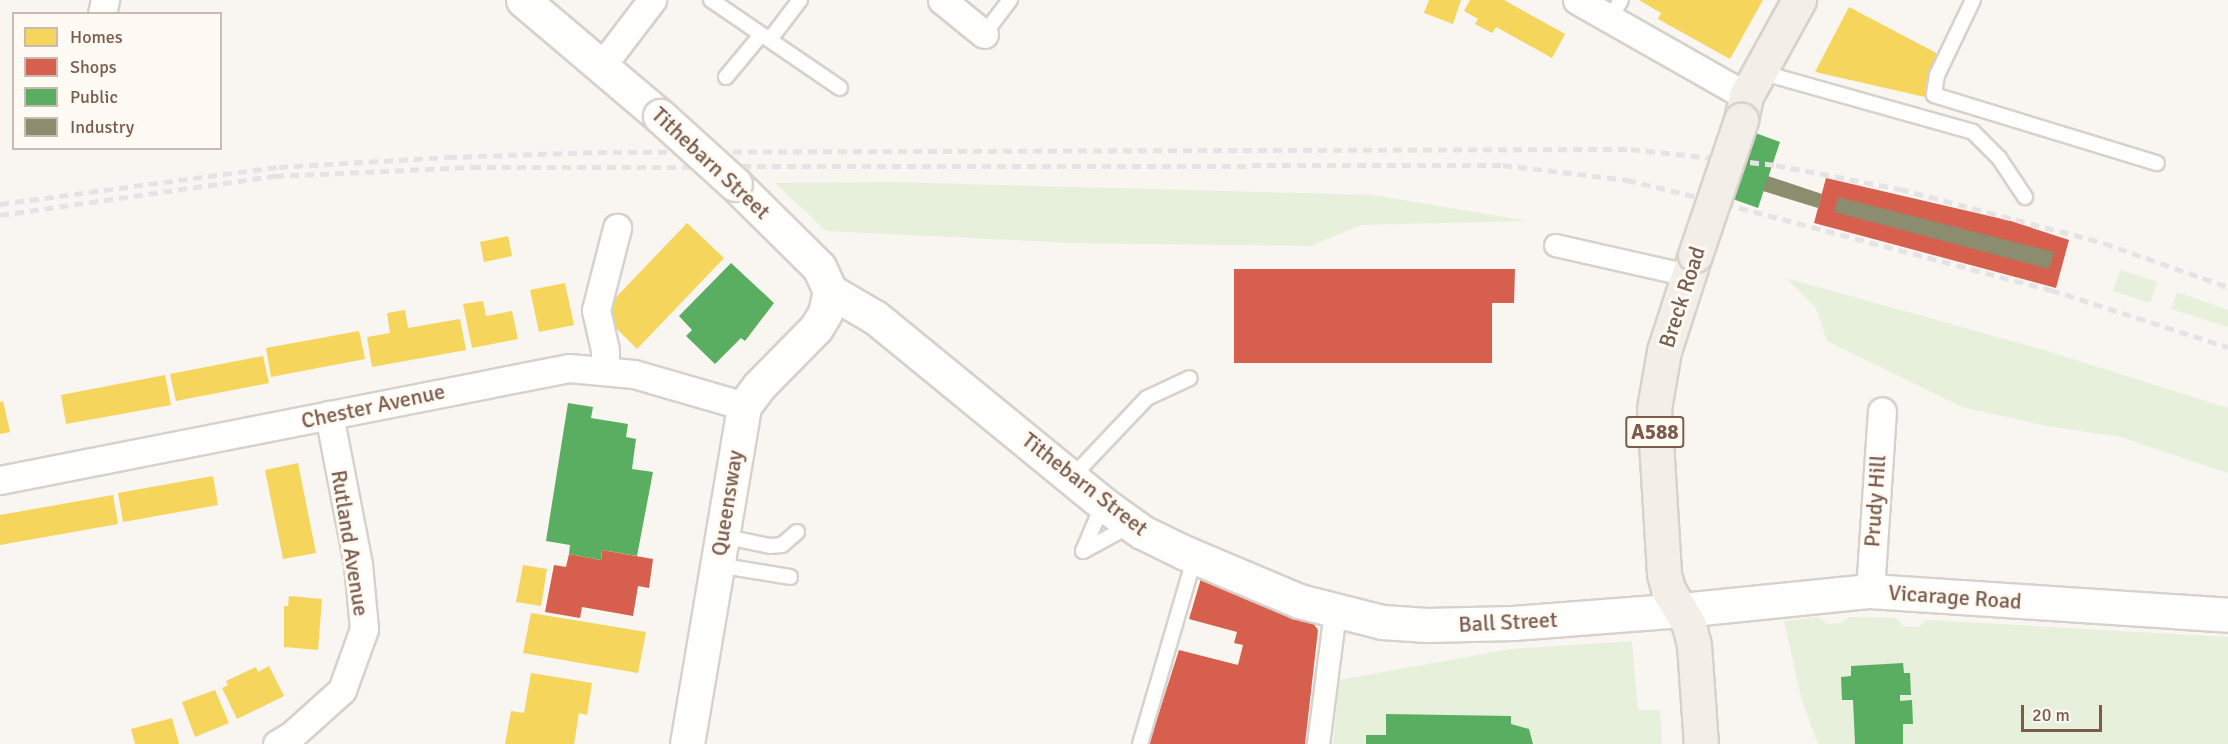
<!DOCTYPE html>
<style>
body{margin:0}
#map{position:relative;width:2228px;height:744px;overflow:hidden;background:#f9f5f0;font-family:Signika,sans-serif}
div>[style]{position:absolute}
.green>*{inset:0;background:#e7f0db}
.homes>*{inset:0;background:#f6d55c}
.shops>*{inset:0;background:#d6604d}
.public>*{inset:0;background:#5aae61}
.industry>*{inset:0;background:#8c8c6e}
.roads{filter:drop-shadow(2px 0 #d7d1cb) drop-shadow(-2px 0 #d7d1cb) drop-shadow(0 2px #d7d1cb) drop-shadow(0 -2px #d7d1cb)}
.service>*{height:14px;margin:-7px;padding:0 7px;transform-origin:7px;border-radius:7px;background:#fefefd}
.pedestrian>*{height:21px;margin:-10.5px;padding:0 10.5px;transform-origin:10.5px;border-radius:10.5px;background:#fefefd}
.minor>*{height:27px;margin:-13.5px;padding:0 13.5px;transform-origin:13.5px;border-radius:13.5px;background:#fefefd}
.tertiary>*{height:33px;margin:-16.5px;padding:0 16.5px;transform-origin:16.5px;border-radius:16.5px;background:#fefefd}
.secondary>*{height:33px;margin:-16.5px;padding:0 16.5px;transform-origin:16.5px;border-radius:16.5px;background:#fefefd}
.primary>*{height:33px;margin:-16.5px;padding:0 16.5px;transform-origin:16.5px;border-radius:16.5px;background:#f3eee8}
.rail>*{height:4.5px;margin-top:-2.25px;transform-origin:0;background:repeating-linear-gradient(90deg,#e6e3e7 0 9px,transparent 0 15px)}
.bridges{filter:drop-shadow(2px 0 #d9d2cb) drop-shadow(-2px 0 #d9d2cb) drop-shadow(0 2px #d9d2cb) drop-shadow(0 -2px #d9d2cb)}
.secondary-bridge>*{height:33px;margin:-16.5px;padding:0 16.5px;transform-origin:16.5px;border-radius:16.5px;background:#fefefd}
.primary-bridge>*{height:33px;margin:-16.5px;padding:0 16.5px;transform-origin:16.5px;border-radius:16.5px;background:#f3eee8}
span{translate:-50% -50%;white-space:nowrap;text-align:center;line-height:1.15;-webkit-text-stroke:6px #fffaf3;paint-order:stroke}
.shield-label span{padding:2px 4px;background:#fffaf3;border:2px solid;border-radius:4px;-webkit-text-stroke-width:0}
.shield-label{font-size:21px;color:#7a5c4d;font-weight:700}
.street-label{font-size:22px;color:#7a5c4d}
.legend{position:absolute;left:12px;top:12px;width:210px;height:138px;box-sizing:border-box;background:#fffaf3;border:2px solid #cabbb1;margin:0;padding:8px 10px;list-style:none;font-size:18px;color:#7a5c4d}
.legend li{display:flex;align-items:center;gap:12px;height:30px}
.legend b{width:30px;border:2px solid #cabbb1}
.scale{position:absolute;left:2021px;top:705px;width:81px;height:27px;box-sizing:border-box;border:3px solid #7a5c4d;border-top:0;padding-left:8px;font-size:18px;line-height:21px;white-space:nowrap;color:#7a5c4d;-webkit-text-stroke:4px #fffaf3;paint-order:stroke}
</style>
<div id="map">
<div class="green">
<i style="clip-path:polygon(891px 182px,1372px 195px,1527px 221px,1361px 225px,1311px 246px,1072px 243px,826px 231px,775px 183px)"></i>
<i style="clip-path:polygon(2120px 270px,2157px 282px,2150px 303px,2113px 291px)"></i>
<i style="clip-path:polygon(1786px 278px,2044px 350px,2228px 408px,2228px 473px,2121px 437px,2047px 426px,1962px 407px,1827px 341px,1816px 308px)"></i>
<i style="clip-path:polygon(2177px 292px,2228px 310px,2228px 327px,2171px 309px)"></i>
<i style="clip-path:polygon(1819px 617px,1827px 624px,1842px 623px,1849px 617px,1896px 618px,1903px 626px,1918px 627px,1926px 620px,2228px 637px,2228px 744px,1818px 744px,1802px 701px,1784px 621px)"></i>
<i style="clip-path:polygon(1632px 641px,1638px 710px,1660px 710px,1662px 744px,1333px 744px,1339px 680px,1511px 649px)"></i>
</div>
<div class="homes">
<i style="clip-path:polygon(1429px 0,1461px 0,1453px 24px,1424px 13px)"></i>
<i style="clip-path:polygon(1470px 0,1504px 0,1565px 34px,1552px 58px,1496px 27px,1492px 33px,1475px 24px,1478px 19px,1464px 11px)"></i>
<i style="clip-path:polygon(1639px 0,1763px 0,1730px 59px,1658px 19px,1661px 13px)"></i>
<i style="clip-path:polygon(1849px 7px,1940px 55px,1925px 97px,1815px 72px)"></i>
<i style="clip-path:polygon(687px 223px,724px 258px,637px 349px,601px 313px)"></i>
<i style="clip-path:polygon(508px 236px,512px 256px,484px 262px,480px 242px)"></i>
<i style="clip-path:polygon(565px 283px,574px 325px,539px 332px,530px 290px)"></i>
<i style="clip-path:polygon(483px 301px,486px 316px,512px 311px,518px 339px,472px 348px,463px 304px)"></i>
<i style="clip-path:polygon(405px 310px,408px 328px,460px 319px,466px 350px,372px 367px,367px 337px,390px 333px,387px 313px)"></i>
<i style="clip-path:polygon(359px 331px,365px 359px,271px 377px,266px 348px)"></i>
<i style="clip-path:polygon(263px 356px,269px 383px,176px 401px,170px 374px)"></i>
<i style="clip-path:polygon(165px 375px,171px 405px,66px 424px,61px 395px)"></i>
<i style="clip-path:polygon(3px 401px,10px 432px,0 434px,0 402px)"></i>
<i style="clip-path:polygon(298px 463px,316px 553px,283px 559px,265px 470px)"></i>
<i style="clip-path:polygon(213px 476px,218px 505px,123px 522px,118px 493px)"></i>
<i style="clip-path:polygon(113px 495px,118px 524px,0 545px,0 515px)"></i>
<i style="clip-path:polygon(523px 565px,547px 569px,541px 606px,516px 602px)"></i>
<i style="clip-path:polygon(289px 596px,322px 599px,318px 650px,284px 647px,284px 606px,288px 606px)"></i>
<i style="clip-path:polygon(531px 613px,646px 632px,638px 673px,523px 653px)"></i>
<i style="clip-path:polygon(269px 666px,284px 696px,237px 719px,222px 688px,228px 685px,226px 681px,256px 667px,258px 672px)"></i>
<i style="clip-path:polygon(531px 673px,592px 683px,587px 715px,579px 713px,574px 744px,505px 744px,511px 711px,524px 713px)"></i>
<i style="clip-path:polygon(215px 690px,229px 723px,195px 737px,182px 702px)"></i>
<i style="clip-path:polygon(172px 718px,179px 744px,135px 744px,131px 729px)"></i>
</div>
<div class="shops">
<i style="clip-path:polygon(1826px 178px,2011px 221px,2069px 240px,2056px 288px,1814px 223px)"></i>
<i style="clip-path:polygon(1234px 269px,1515px 269px,1514px 303px,1492px 303px,1492px 363px,1234px 363px)"></i>
<i style="clip-path:polygon(602px 550px,653px 559px,649px 588px,638px 586px,633px 616px,582px 607px,580px 618px,545px 612px,554px 565px,566px 567px,569px 554px,601px 560px)"></i>
<i style="clip-path:polygon(1202px 575px,1307px 615px,1318px 630px,1305px 744px,1149px 744px,1179px 650px,1238px 665px,1243px 645px,1234px 643px,1237px 632px,1189px 619px)"></i>
</div>
<div class="public">
<i style="clip-path:polygon(1750px 131px,1780px 142px,1758px 208px,1727px 197px)"></i>
<i style="clip-path:polygon(731px 263px,774px 303px,745px 341px,741px 338px,715px 364px,686px 336px,692px 330px,679px 316px)"></i>
<i style="clip-path:polygon(568px 403px,593px 407px,591px 418px,628px 424px,626px 437px,636px 439px,632px 469px,653px 472px,637px 556px,602px 550px,601px 560px,569px 554px,570px 545px,546px 541px)"></i>
<i style="clip-path:polygon(1903px 663px,1904px 673px,1910px 673px,1911px 695px,1900px 695px,1900px 701px,1912px 700px,1913px 724px,1903px 724px,1903px 744px,1855px 744px,1853px 700px,1842px 700px,1841px 677px,1851px 676px,1851px 666px)"></i>
<i style="clip-path:polygon(1386px 714px,1511px 716px,1511px 724px,1529px 729px,1533px 744px,1366px 744px,1366px 735px,1386px 735px)"></i>
</div>
<div class="industry">
<i style="clip-path:polygon(1768px 176px,1822px 194px,1818px 208px,1763px 191px)"></i>
<i style="clip-path:polygon(1838px 197px,2054px 252px,2049px 269px,1834px 212px)"></i>
</div>
<div class="roads">
<div class="service">
<i style="left:711px;top:0;width:156px;rotate:34.3deg"></i>
<i style="left:1973px;top:0;width:83px;rotate:115.6deg"></i>
<i style="left:1937px;top:75px;width:20px;rotate:99deg"></i>
<i style="left:1934px;top:95px;width:233px;rotate:17deg"></i>
<i style="left:1609px;top:20px;width:23px;rotate:-59deg"></i>
<i style="left:984px;top:34px;width:43px;rotate:-52.6deg"></i>
<i style="left:771px;top:38px;width:48px;rotate:-52.7deg"></i>
<i style="left:1760px;top:72px;width:221px;rotate:15.7deg"></i>
<i style="left:1973px;top:132px;width:37px;rotate:45deg"></i>
<i style="left:1999px;top:158px;width:47px;rotate:56.3deg"></i>
<i style="left:726px;top:77px;width:53px;rotate:-50.3deg"></i>
<i style="left:1072px;top:477px;width:109px;rotate:-46.5deg"></i>
<i style="left:1147px;top:398px;width:47px;rotate:-24.9deg"></i>
<i style="left:722px;top:536px;width:49px;rotate:11.8deg"></i>
<i style="left:770px;top:546px;width:12px;rotate:-5deg"></i>
<i style="left:782px;top:545px;width:20px;rotate:-41deg"></i>
<i style="left:1083px;top:551px;width:55px;rotate:-28.4deg"></i>
<i style="left:1083px;top:551px;width:51px;rotate:-66.9deg"></i>
<i style="left:717px;top:565px;width:74px;rotate:9.3deg"></i>
<i style="left:1140px;top:744px;width:196px;rotate:-73.7deg"></i>
</div>
<div class="pedestrian">
<i style="left:1555px;top:245px;width:136px;rotate:12.7deg"></i>
<i style="left:1318px;top:744px;width:133px;rotate:-82.7deg"></i>
</div>
<div class="minor">
<i style="left:942px;top:0;width:54px;rotate:39deg"></i>
<i style="left:1577px;top:0;width:194px;rotate:29.6deg"></i>
<i style="left:102px;top:14px;width:14px;rotate:-78deg"></i>
<i style="left:603px;top:64px;width:81px;rotate:-52.6deg"></i>
<i style="left:605px;top:369px;width:19px;rotate:-90deg"></i>
<i style="left:605px;top:350px;width:41px;rotate:-102.7deg"></i>
<i style="left:596px;top:310px;width:85px;rotate:-75.6deg"></i>
<i style="left:0;top:480px;width:580px;rotate:-11.14deg"></i>
<i style="left:569px;top:368px;width:65px;rotate:5.3deg"></i>
<i style="left:634px;top:374px;width:115px;rotate:16.2deg"></i>
<i style="left:1870px;top:591px;width:180px;rotate:-86.2deg"></i>
<i style="left:277px;top:744px;width:17px;rotate:-31deg"></i>
<i style="left:292px;top:735px;width:67px;rotate:-42deg"></i>
<i style="left:342px;top:690px;width:65px;rotate:-70.2deg"></i>
<i style="left:364px;top:629px;width:65px;rotate:-95.3deg"></i>
<i style="left:358px;top:564px;width:152px;rotate:-101deg"></i>
</div>
<div class="tertiary">
<i style="left:1682px;top:610px;width:189px;rotate:-5.8deg"></i>
<i style="left:1870px;top:591px;width:359px;rotate:3.8deg"></i>
</div>
<div class="secondary">
<i style="left:523px;top:0;width:180px;rotate:40.3deg"></i>
<i style="left:735px;top:184px;width:118px;rotate:44.7deg"></i>
<i style="left:819px;top:267px;width:26px;rotate:65deg"></i>
<i style="left:830px;top:291px;width:53px;rotate:30.4deg"></i>
<i style="left:876px;top:318px;width:293px;rotate:39.3deg"></i>
<i style="left:1103px;top:504px;width:48px;rotate:35.7deg"></i>
<i style="left:1142px;top:532px;width:46px;rotate:26deg"></i>
<i style="left:1183px;top:552px;width:126px;rotate:22.9deg"></i>
<i style="left:1299px;top:601px;width:86px;rotate:14.2deg"></i>
<i style="left:1382px;top:622px;width:45px;rotate:3.8deg"></i>
<i style="left:1427px;top:625px;width:86px;rotate:-1.3deg"></i>
<i style="left:1513px;top:623px;width:169px;rotate:-4.4deg"></i>
<i style="left:687px;top:744px;width:343px;rotate:-80.4deg"></i>
<i style="left:744px;top:406px;width:25px;rotate:-53deg"></i>
<i style="left:759px;top:386px;width:81px;rotate:-45.5deg"></i>
<i style="left:816px;top:328px;width:17px;rotate:-59deg"></i>
<i style="left:825px;top:313px;width:23px;rotate:-77deg"></i>
</div>
<div class="primary">
<i style="left:1741px;top:120px;width:25px;rotate:-78deg"></i>
<i style="left:1746px;top:96px;width:110px;rotate:-61.1deg"></i>
<i style="left:1695px;top:255px;width:101px;rotate:107.9deg"></i>
<i style="left:1664px;top:351px;width:59px;rotate:99.8deg"></i>
<i style="left:1654px;top:409px;width:165px;rotate:86.5deg"></i>
<i style="left:1664px;top:574px;width:16px;rotate:75deg"></i>
<i style="left:1668px;top:589px;width:42px;rotate:59.7deg"></i>
<i style="left:1689px;top:625px;width:21px;rotate:76deg"></i>
<i style="left:1694px;top:645px;width:99px;rotate:86deg"></i>
</div>
</div>
<div class="rail">
<i style="left:0;top:204px;width:281px;rotate:-7.6deg"></i>
<i style="left:279px;top:167px;width:169px;rotate:-3.4deg"></i>
<i style="left:448px;top:157px;width:150px;rotate:-1.9deg"></i>
<i style="left:598px;top:152px;width:1033px;rotate:-0.17deg"></i>
<i style="left:1631px;top:149px;width:146px;rotate:6.3deg"></i>
<i style="left:1776px;top:165px;width:126px;rotate:11deg"></i>
<i style="left:1900px;top:189px;width:211px;rotate:14.8deg"></i>
<i style="left:2104px;top:243px;width:132px;rotate:19.5deg"></i>
<i style="left:0;top:215px;width:278px;rotate:-8.1deg"></i>
<i style="left:275px;top:176px;width:197px;rotate:-2.6deg"></i>
<i style="left:472px;top:167px;width:1031px;rotate:-0.11deg"></i>
<i style="left:1503px;top:165px;width:125px;rotate:6.9deg"></i>
<i style="left:1627px;top:180px;width:85px;rotate:13.5deg"></i>
<i style="left:1710px;top:200px;width:353px;rotate:14.8deg"></i>
<i style="left:2051px;top:290px;width:186px;rotate:17.9deg"></i>
</div>
<div class="bridges">
<div class="secondary-bridge">
<i style="left:660px;top:116px;width:101px;rotate:42.2deg"></i>
</div>
<div class="primary-bridge">
<i style="left:1695px;top:255px;width:143px;rotate:-71.2deg"></i>
</div>
</div>
<div class="shield-label">
<span style="left:1655px;top:432px">A588</span>
</div>
<div class="street-label">
<span style="left:711px;top:163px;rotate:43deg">Tithebarn Street</span>
<span style="left:1682px;top:297px;rotate:-72deg">Breck Road</span>
<span style="left:373px;top:406px;rotate:-12deg">Chester Avenue</span>
<span style="left:1085px;top:484px;rotate:38deg">Tithebarn Street</span>
<span style="left:1875px;top:501px;rotate:-86deg">Prudy Hill</span>
<span style="left:727px;top:503px;rotate:-81deg">Queensway</span>
<span style="left:350px;top:543px;rotate:81deg">Rutland Avenue</span>
<span style="left:1955px;top:597px;rotate:4deg">Vicarage Road</span>
<span style="left:1508px;top:622px;rotate:-3deg">Ball Street</span>
</div>
<ul class="legend">
<li><b style="height:16px;background:#f6d55c"></b>Homes</li>
<li><b style="height:16px;background:#d6604d"></b>Shops</li>
<li><b style="height:16px;background:#5aae61"></b>Public</li>
<li><b style="height:16px;background:#8c8c6e"></b>Industry</li>
</ul>
<div class="scale">20 m</div>
</div>
